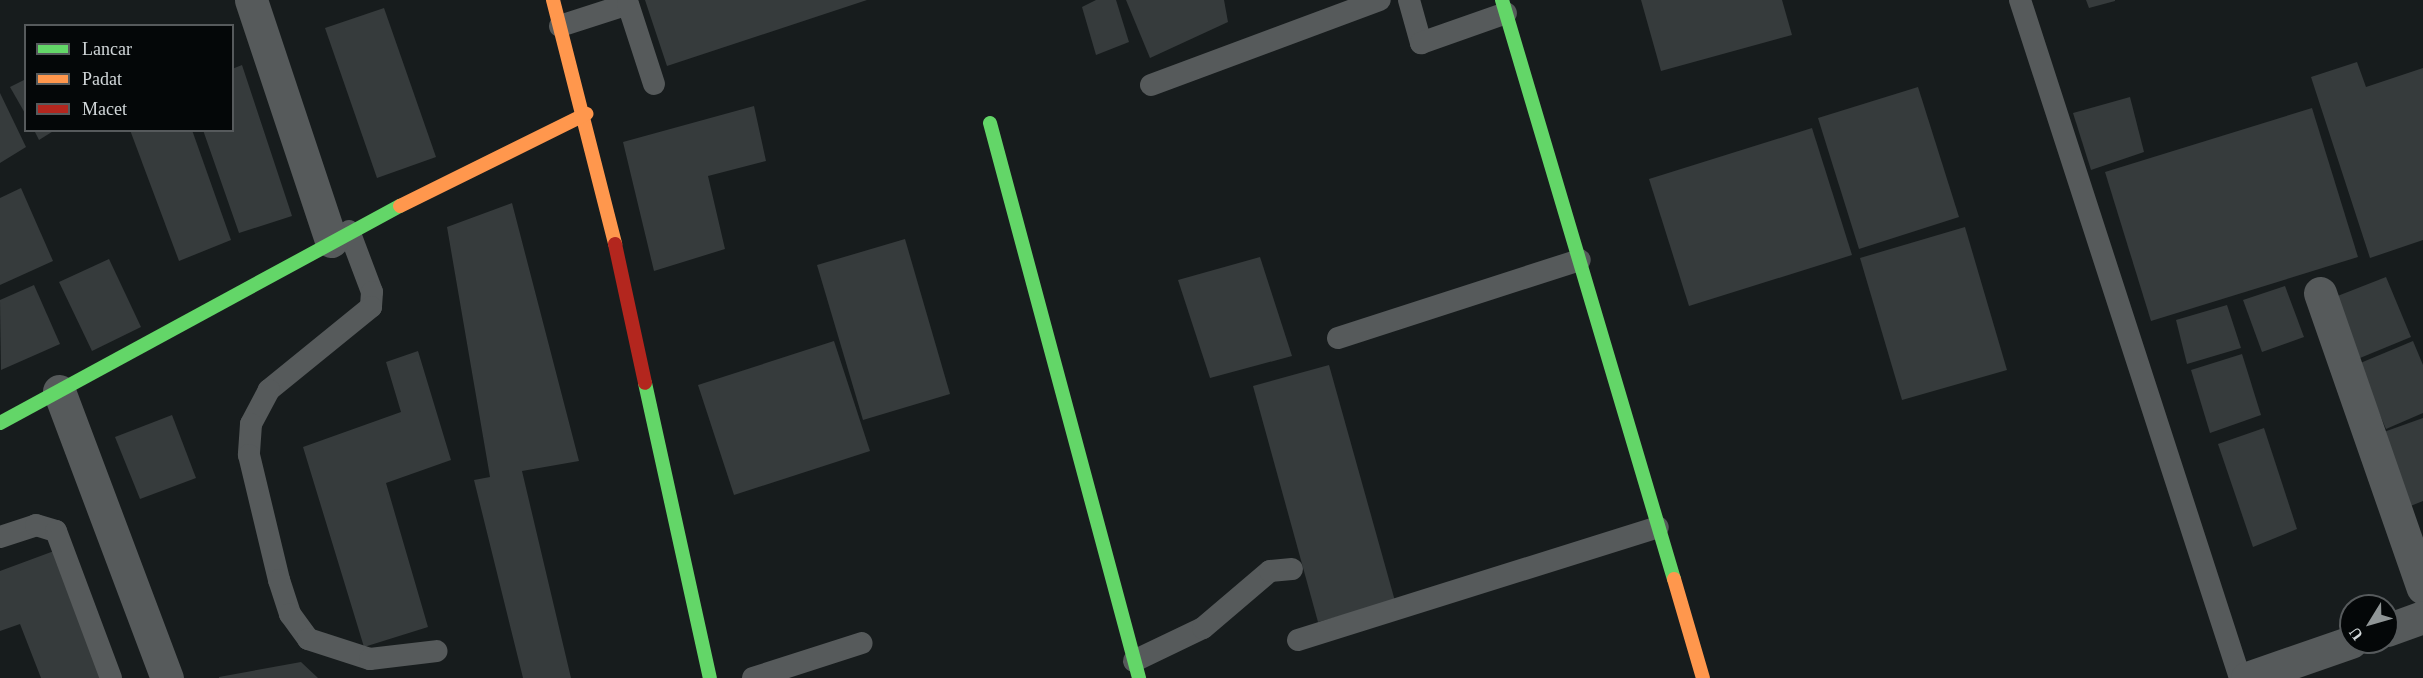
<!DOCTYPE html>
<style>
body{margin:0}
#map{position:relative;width:2423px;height:678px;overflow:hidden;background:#171c1d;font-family:Georgia,serif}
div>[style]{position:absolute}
.building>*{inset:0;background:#363b3c}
.lane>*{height:22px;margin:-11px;padding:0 11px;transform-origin:11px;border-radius:11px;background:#565a5b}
.street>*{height:33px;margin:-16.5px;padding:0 16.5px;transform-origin:16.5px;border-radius:16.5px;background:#565a5b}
.fast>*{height:14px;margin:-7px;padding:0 7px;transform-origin:7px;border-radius:7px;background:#63d668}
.slow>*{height:14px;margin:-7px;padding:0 7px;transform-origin:7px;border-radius:7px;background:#ff974d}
.jam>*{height:14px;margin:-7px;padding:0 7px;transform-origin:7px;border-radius:7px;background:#b3261e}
span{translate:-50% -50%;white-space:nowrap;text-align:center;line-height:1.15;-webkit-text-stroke:6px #040708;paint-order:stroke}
.legend{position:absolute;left:24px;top:24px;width:210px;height:108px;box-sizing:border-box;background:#040708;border:2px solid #565a5c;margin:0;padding:8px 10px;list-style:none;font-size:18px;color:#d1d7d9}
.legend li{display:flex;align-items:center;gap:12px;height:30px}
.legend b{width:30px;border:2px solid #565a5c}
.north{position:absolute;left:2339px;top:594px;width:60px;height:60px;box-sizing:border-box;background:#040708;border:2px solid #565a5c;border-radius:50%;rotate:233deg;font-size:16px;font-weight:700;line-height:24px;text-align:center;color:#d1d7d9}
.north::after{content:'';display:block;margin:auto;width:21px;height:27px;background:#909697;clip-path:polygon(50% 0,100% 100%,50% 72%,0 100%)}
</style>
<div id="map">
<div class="building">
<i style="clip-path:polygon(645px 0,867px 0,667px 66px)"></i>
<i style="clip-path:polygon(1096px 0,1116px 0,1129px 42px,1096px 55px,1082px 7px)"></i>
<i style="clip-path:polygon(1126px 0,1224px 0,1228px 22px,1150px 58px)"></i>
<i style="clip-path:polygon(1641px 0,1782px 0,1792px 35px,1661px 71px)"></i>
<i style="clip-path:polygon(2086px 0,2115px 0,2115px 1px,2089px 8px)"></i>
<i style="clip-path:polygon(384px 8px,436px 157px,377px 178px,325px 28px)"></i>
<i style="clip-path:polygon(2357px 62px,2366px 87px,2423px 68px,2423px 240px,2370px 258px,2311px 77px)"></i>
<i style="clip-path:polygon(242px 65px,292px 216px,239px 233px,203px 130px,232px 130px,232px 69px)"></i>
<i style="clip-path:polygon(26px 79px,26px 115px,10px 87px)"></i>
<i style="clip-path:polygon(1918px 87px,1959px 217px,1859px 249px,1818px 118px)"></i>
<i style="clip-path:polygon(0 93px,26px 147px,0 163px)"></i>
<i style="clip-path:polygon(2130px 97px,2144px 152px,2091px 170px,2073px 113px)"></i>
<i style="clip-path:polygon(754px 106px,766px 161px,708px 176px,725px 249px,654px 271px,623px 142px)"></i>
<i style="clip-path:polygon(2312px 108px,2358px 257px,2151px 321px,2105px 172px)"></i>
<i style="clip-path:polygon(1812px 128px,1852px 255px,1689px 306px,1649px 179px)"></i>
<i style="clip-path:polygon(34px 130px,55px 130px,39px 140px)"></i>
<i style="clip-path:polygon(130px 130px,192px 130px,231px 240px,179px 261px)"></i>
<i style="clip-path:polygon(21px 188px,53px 261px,0 285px,0 198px)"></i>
<i style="clip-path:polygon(512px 203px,579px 461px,522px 471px,571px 678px,523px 678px,474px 480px,490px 477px,447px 227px)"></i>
<i style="clip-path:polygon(1965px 227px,2007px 370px,1902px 400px,1860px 258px)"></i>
<i style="clip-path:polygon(905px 239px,950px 394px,863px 420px,817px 265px)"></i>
<i style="clip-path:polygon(1260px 257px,1292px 356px,1210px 378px,1178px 280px)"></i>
<i style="clip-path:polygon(109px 259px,141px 327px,92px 351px,59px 282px)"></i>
<i style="clip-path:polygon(2386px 277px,2411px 337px,2360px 358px,2335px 297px)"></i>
<i style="clip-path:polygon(34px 285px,60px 344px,1px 370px,0 300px)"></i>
<i style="clip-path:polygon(2285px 286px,2304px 337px,2262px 352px,2243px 300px)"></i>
<i style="clip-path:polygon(2227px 305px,2241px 348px,2187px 364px,2176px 320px)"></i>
<i style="clip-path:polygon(834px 341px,870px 451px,734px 495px,698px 385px)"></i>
<i style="clip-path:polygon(2413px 341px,2423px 365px,2423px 413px,2386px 429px,2358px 364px)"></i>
<i style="clip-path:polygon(418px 351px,451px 460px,386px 483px,428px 627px,364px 647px,303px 447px,401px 412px,386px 362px)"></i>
<i style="clip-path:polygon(2242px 354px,2261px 415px,2210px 433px,2191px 370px)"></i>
<i style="clip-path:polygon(1329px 365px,1395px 601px,1318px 622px,1253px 386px)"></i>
<i style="clip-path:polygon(172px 415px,196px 478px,140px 499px,115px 437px)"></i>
<i style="clip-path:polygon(2423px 418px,2423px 501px,2408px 507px,2381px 433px)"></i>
<i style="clip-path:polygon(2264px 428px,2297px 529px,2253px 547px,2218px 444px)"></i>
<i style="clip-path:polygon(54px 551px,102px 678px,41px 678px,20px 624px,0 631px,0 571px)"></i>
<i style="clip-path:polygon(301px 662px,318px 678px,219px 678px,219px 677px)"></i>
</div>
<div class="lane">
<i style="left:1409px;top:0;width:45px;rotate:74.4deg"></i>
<i style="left:1421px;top:43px;width:90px;rotate:-19.4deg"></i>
<i style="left:2020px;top:0;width:713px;rotate:72.02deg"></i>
<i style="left:560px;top:26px;width:71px;rotate:-17.9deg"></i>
<i style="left:628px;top:4px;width:84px;rotate:72deg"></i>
<i style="left:1151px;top:85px;width:244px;rotate:-20.4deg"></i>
<i style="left:349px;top:231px;width:65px;rotate:69.3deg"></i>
<i style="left:372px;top:292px;width:15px;rotate:94deg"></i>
<i style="left:371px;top:307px;width:132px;rotate:140.9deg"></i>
<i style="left:269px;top:390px;width:38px;rotate:118deg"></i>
<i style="left:251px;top:424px;width:31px;rotate:94deg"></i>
<i style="left:249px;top:455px;width:129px;rotate:76.5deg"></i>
<i style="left:279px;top:580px;width:36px;rotate:72deg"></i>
<i style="left:290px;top:614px;width:31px;rotate:54deg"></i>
<i style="left:308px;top:639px;width:65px;rotate:17.9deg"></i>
<i style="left:370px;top:659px;width:67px;rotate:-6.8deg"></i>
<i style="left:1338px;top:338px;width:254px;rotate:-17.9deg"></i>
<i style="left:0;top:537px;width:38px;rotate:-18deg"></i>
<i style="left:36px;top:525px;width:21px;rotate:17deg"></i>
<i style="left:56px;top:531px;width:157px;rotate:69.5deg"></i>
<i style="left:1298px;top:640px;width:377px;rotate:-17.4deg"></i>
<i style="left:1134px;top:661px;width:76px;rotate:-25.6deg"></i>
<i style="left:1203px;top:628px;width:88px;rotate:-40.4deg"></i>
<i style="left:1270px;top:571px;width:22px;rotate:-5deg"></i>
<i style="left:753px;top:678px;width:114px;rotate:-17.8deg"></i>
</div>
<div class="street">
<i style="left:251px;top:0;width:254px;rotate:71.6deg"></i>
<i style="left:2320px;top:293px;width:312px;rotate:70.8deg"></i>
<i style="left:59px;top:391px;width:307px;rotate:69.4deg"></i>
<i style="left:2387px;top:630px;width:38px;rotate:-20deg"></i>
<i style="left:2247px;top:678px;width:110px;rotate:-19.1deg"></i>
</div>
<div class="fast">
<i style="left:1502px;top:0;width:604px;rotate:73.46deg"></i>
<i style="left:990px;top:123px;width:575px;rotate:74.97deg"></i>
<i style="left:645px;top:383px;width:302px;rotate:77.6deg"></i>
<i style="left:0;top:423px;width:455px;rotate:-28.5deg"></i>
</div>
<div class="slow">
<i style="left:553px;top:0;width:252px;rotate:75.7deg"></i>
<i style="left:400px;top:206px;width:208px;rotate:-26.3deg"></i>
<i style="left:1674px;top:579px;width:103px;rotate:73.7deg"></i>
</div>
<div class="jam">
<i style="left:615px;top:244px;width:142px;rotate:77.8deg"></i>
</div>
<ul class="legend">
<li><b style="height:8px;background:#63d668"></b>Lancar</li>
<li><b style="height:8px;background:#ff974d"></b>Padat</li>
<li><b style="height:8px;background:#b3261e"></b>Macet</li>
</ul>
<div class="north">U</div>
</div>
